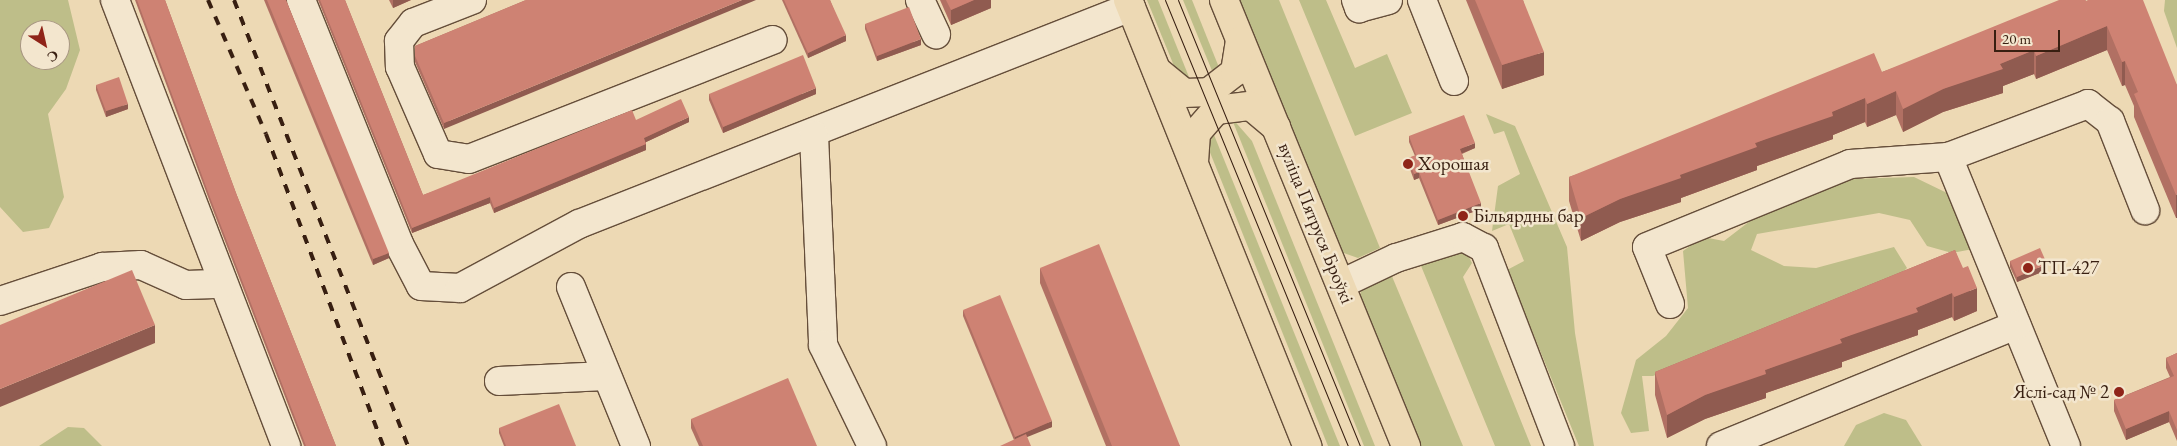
<!DOCTYPE html>
<meta charset="utf-8">
<style>
body{margin:0}
#map{position:relative;width:2177px;height:446px;overflow:hidden;background:#edd9b4;font-family:"EB Garamond",serif}
div>[style]{position:absolute}
.green>*{inset:0;background:#bebe89}
.roads{filter:drop-shadow(1px 0 #654e3a) drop-shadow(-1px 0 #654e3a) drop-shadow(0 1px #654e3a) drop-shadow(0 -1px #654e3a)}
.minor>*{height:28px;margin:-14px;padding:0 14px;transform-origin:14px;border-radius:14px;background:#f3e6ce}
.major>*{height:28px;margin:-14px;padding:0 14px;transform-origin:14px;border-radius:14px;background:#edd9b4}
.tram>*{height:1px;margin:-0.5px;padding:0 0.5px;transform-origin:0.5px;border-radius:0.5px;background:#381f11}
.rail>*{height:4px;margin-top:-2px;transform-origin:0;background:repeating-linear-gradient(90deg,#381f11 0 9px,transparent 0 18px)}
.wall>*{inset:0;background:#b17063}
.shaded-wall>*{inset:0;background:#905b50}
.building>*{inset:0;background:#ce8273}
.dots>*{width:14px;height:14px;translate:-50% -50%;box-sizing:border-box;border:2px solid #f3e6ce;border-radius:50%}
span{translate:-50% -50%;white-space:nowrap;text-align:center;line-height:1.15;-webkit-text-stroke:5px #f3e6ce;paint-order:stroke}
.poi-label{font-size:19px;color:#381f11}
.left{translate:0 -50%;text-align:left}
.right{translate:-100% -50%;text-align:right}
.street-label{font-size:19px;color:#381f11}
.north{position:absolute;left:20px;top:20px;width:50px;height:50px;box-sizing:border-box;background:#f3e6ce;border:1px solid #a89682;border-radius:50%;rotate:145deg;font-size:14px;font-weight:700;line-height:20px;text-align:center;color:#381f11}
.north::after{content:'';display:block;margin:auto;width:18px;height:22px;background:#8f2418;clip-path:polygon(50% 0,100% 100%,50% 72%,0 100%)}
.scale{position:absolute;left:1994px;top:30px;width:66px;height:22px;box-sizing:border-box;border:2px solid #381f11;border-top:0;padding-left:6px;font-size:15px;line-height:18px;white-space:nowrap;color:#381f11;-webkit-text-stroke:4px #f3e6ce;paint-order:stroke}
</style>
<div id="map">
<div class="green">
<i style="clip-path:polygon(evenodd,0 0,68px 0,80px 50px,66px 89px,48px 114px,64px 197px,49px 228px,23px 232px,0 207px,0 0,30px 30px,60px 30px,60px 60px,30px 60px,30px 30px)"></i>
<i style="clip-path:polygon(1147px 0,1158px 0,1193px 87px,1181px 83px)"></i>
<i style="clip-path:polygon(1183px 0,1192px 0,1218px 65px,1215px 78px)"></i>
<i style="clip-path:polygon(1236px 0,1279px 0,1380px 248px,1358px 258px,1338px 251px)"></i>
<i style="clip-path:polygon(1299px 0,1326px 0,1355px 68px,1387px 54px,1412px 113px,1355px 136px)"></i>
<i style="clip-path:polygon(2165px 0,2177px 0,2177px 48px,2164px 11px)"></i>
<i style="clip-path:polygon(1486px 114px,1515px 126px,1567px 247px,1575px 333px,1594px 446px,1579px 446px,1507px 270px,1524px 261px,1509px 224px,1492px 231px,1498px 186px,1520px 174px,1504px 131px,1494px 134px)"></i>
<i style="clip-path:polygon(1231px 117px,1252px 141px,1375px 446px,1364px 446px)"></i>
<i style="clip-path:polygon(1210px 125px,1340px 446px,1328px 446px,1205px 140px)"></i>
<i style="clip-path:polygon(1914px 177px,1947px 193px,1968px 227px,1973px 249px,1952px 253px,1927px 246px,1910px 220px,1879px 213px,1757px 234px,1751px 250px,1784px 266px,1816px 268px,1894px 247px,1907px 268px,1892px 283px,1653px 376px,1642px 376px,1649px 431px,1631px 433px,1621px 413px,1636px 360px,1666px 336px,1688px 308px,1683px 251px,1703px 237px,1724px 241px,1763px 211px,1849px 179px)"></i>
<i style="clip-path:polygon(1456px 247px,1466px 251px,1472px 263px,1463px 277px,1531px 446px,1495px 446px,1419px 261px)"></i>
<i style="clip-path:polygon(1391px 274px,1463px 446px,1420px 446px,1359px 301px,1361px 291px)"></i>
<i style="clip-path:polygon(1884px 413px,1906px 420px,1922px 446px,1844px 446px,1856px 425px)"></i>
<i style="clip-path:polygon(68px 427px,84px 428px,102px 446px,39px 446px)"></i>
</div>
<div class="roads">
<div class="minor">
<i style="left:115px;top:0;width:478px;rotate:69deg"></i>
<i style="left:301px;top:0;width:263px;rotate:68.1deg"></i>
<i style="left:399px;top:244px;width:47px;rotate:62.4deg"></i>
<i style="left:421px;top:286px;width:39px;rotate:3deg"></i>
<i style="left:460px;top:288px;width:135px;rotate:-28.3deg"></i>
<i style="left:579px;top:224px;width:593px;rotate:-21.46deg"></i>
<i style="left:472px;top:0;width:63px;rotate:158.7deg"></i>
<i style="left:413px;top:23px;width:23px;rotate:128deg"></i>
<i style="left:399px;top:41px;width:26px;rotate:88deg"></i>
<i style="left:400px;top:67px;width:95px;rotate:66.4deg"></i>
<i style="left:438px;top:154px;width:31px;rotate:9deg"></i>
<i style="left:469px;top:159px;width:326px;rotate:-21.4deg"></i>
<i style="left:920px;top:0;width:38px;rotate:65deg"></i>
<i style="left:1356px;top:0;width:9px;rotate:69deg"></i>
<i style="left:1359px;top:8px;width:30px;rotate:-15deg"></i>
<i style="left:1422px;top:0;width:87px;rotate:68.4deg"></i>
<i style="left:814px;top:135px;width:210px;rotate:87.5deg"></i>
<i style="left:823px;top:345px;width:112px;rotate:64.1deg"></i>
<i style="left:1948px;top:157px;width:312px;rotate:67.8deg"></i>
<i style="left:1341px;top:284px;width:61px;rotate:-25.3deg"></i>
<i style="left:1396px;top:258px;width:70px;rotate:-17.4deg"></i>
<i style="left:1463px;top:237px;width:24px;rotate:28deg"></i>
<i style="left:1484px;top:248px;width:212px;rotate:69deg"></i>
<i style="left:571px;top:287px;width:172px;rotate:67.8deg"></i>
<i style="left:0;top:301px;width:108px;rotate:-18.4deg"></i>
<i style="left:102px;top:267px;width:39px;rotate:-3deg"></i>
<i style="left:141px;top:265px;width:49px;rotate:24deg"></i>
<i style="left:186px;top:285px;width:36px;rotate:-2deg"></i>
<i style="left:1670px;top:304px;width:61px;rotate:-112deg"></i>
<i style="left:1647px;top:247px;width:219px;rotate:-22.2deg"></i>
<i style="left:1850px;top:164px;width:98px;rotate:-4.1deg"></i>
<i style="left:1948px;top:157px;width:150px;rotate:-20.7deg"></i>
<i style="left:2088px;top:104px;width:28px;rotate:38deg"></i>
<i style="left:2110px;top:121px;width:96px;rotate:68.5deg"></i>
<i style="left:499px;top:381px;width:107px;rotate:-2.7deg"></i>
<i style="left:1721px;top:446px;width:319px;rotate:-22.3deg"></i>
</div>
<div class="major">
<i style="left:1128px;top:0;width:481px;rotate:68.1deg"></i>
<i style="left:1224px;top:0;width:482px;rotate:67.8deg"></i>
<i style="left:1157px;top:71px;width:35px;rotate:39deg"></i>
<i style="left:1184px;top:93px;width:25px;rotate:-2deg"></i>
<i style="left:1209px;top:92px;width:33px;rotate:-38deg"></i>
<i style="left:1235px;top:72px;width:32px;rotate:-81deg"></i>
<i style="left:1194px;top:162px;width:29px;rotate:-86deg"></i>
<i style="left:1196px;top:133px;width:30px;rotate:-49deg"></i>
<i style="left:1216px;top:110px;width:35px;rotate:-7deg"></i>
<i style="left:1251px;top:106px;width:33px;rotate:40deg"></i>
</div>
</div>
<div class="tram">
<i style="left:1165px;top:0;width:482px;rotate:67.7deg"></i>
<i style="left:1178px;top:0;width:482px;rotate:67.8deg"></i>
</div>
<div class="rail">
<i style="left:208px;top:0;width:146px;rotate:66.6deg"></i>
<i style="left:266px;top:134px;width:333px;rotate:69.4deg"></i>
<i style="left:234px;top:0;width:479px;rotate:68.7deg"></i>
</div>
<div class="wall">
<i style="clip-path:polygon(135px 0,165px 0,236px 193px,336px 446px,304px 446px,211px 205px)"></i>
<i style="clip-path:polygon(264px 0,286px 0,389px 258px,373px 265px)"></i>
<i style="clip-path:polygon(318px 0,345px 0,423px 195px,636px 120px,689px 122px,646px 142px,646px 150px,494px 213px,490px 203px,412px 233px)"></i>
<i style="clip-path:polygon(389px 0,411px 0,393px 8px)"></i>
<i style="clip-path:polygon(526px 0,444px 129px,415px 62px,415px 46px)"></i>
<i style="clip-path:polygon(782px 0,830px 0,846px 41px,808px 58px)"></i>
<i style="clip-path:polygon(940px 0,991px 0,991px 8px,951px 25px)"></i>
<i style="clip-path:polygon(1466px 0,1523px 0,1544px 75px,1502px 89px)"></i>
<i style="clip-path:polygon(2085px 0,2177px 85px,2176px 218px,2134px 117px,2134px 106px,2125px 85px,2122px 86px,2107px 50px,2036px 79px,2034px 74px,2003px 86px,2003px 93px,1943px 112px,1903px 132px,1896px 115px,1867px 127px,1865px 122px,1833px 135px,1833px 139px,1757px 166px,1757px 170px,1681px 198px,1681px 202px,1620px 222px,1581px 241px,1569px 201px,1569px 177px,1882px 72px)"></i>
<i style="clip-path:polygon(865px 24px,921px 45px,877px 61px,865px 29px)"></i>
<i style="clip-path:polygon(96px 85px,128px 109px,106px 117px,96px 90px)"></i>
<i style="clip-path:polygon(709px 94px,816px 94px,723px 133px,709px 100px)"></i>
<i style="clip-path:polygon(1409px 136px,1475px 148px,1462px 154px,1481px 209px,1438px 225px,1419px 178px,1414px 180px,1408px 164px,1408px 158px,1415px 156px,1409px 142px)"></i>
<i style="clip-path:polygon(1955px 250px,1977px 311px,1954px 321px,1952px 317px,1918px 330px,1918px 335px,1842px 362px,1842px 367px,1766px 393px,1766px 398px,1705px 419px,1667px 438px,1655px 395px,1655px 372px)"></i>
<i style="clip-path:polygon(2010px 261px,2047px 270px,2017px 282px,2010px 267px)"></i>
<i style="clip-path:polygon(1040px 268px,1180px 446px,1106px 446px,1040px 283px)"></i>
<i style="clip-path:polygon(963px 310px,1052px 427px,1014px 440px,963px 316px)"></i>
<i style="clip-path:polygon(2177px 353px,2177px 441px,2169px 422px,2126px 440px,2114px 411px,2114px 400px,2170px 377px,2166px 368px,2166px 358px)"></i>
<i style="clip-path:polygon(691px 419px,817px 446px,699px 446px,691px 428px)"></i>
<i style="clip-path:polygon(499px 428px,576px 446px,504px 446px,499px 433px)"></i>
</div>
<div class="shaded-wall">
<i style="clip-path:polygon(393px 0,411px 0,393px 8px)"></i>
<i style="clip-path:polygon(742px 0,756px 0,444px 129px,444px 123px)"></i>
<i style="clip-path:polygon(974px 0,991px 0,991px 8px,951px 25px,951px 10px)"></i>
<i style="clip-path:polygon(2107px 26px,2107px 50px,2036px 79px,2036px 56px)"></i>
<i style="clip-path:polygon(846px 35px,846px 41px,808px 58px,808px 53px)"></i>
<i style="clip-path:polygon(921px 39px,921px 45px,877px 61px,877px 56px)"></i>
<i style="clip-path:polygon(2034px 50px,2034px 74px,2003px 86px,2003px 93px,1943px 112px,1903px 132px,1903px 109px,1943px 89px,2000px 64px)"></i>
<i style="clip-path:polygon(1544px 52px,1544px 75px,1502px 89px,1502px 65px)"></i>
<i style="clip-path:polygon(2125px 61px,2125px 85px,2122px 86px,2122px 62px)"></i>
<i style="clip-path:polygon(816px 88px,816px 94px,723px 133px,723px 127px)"></i>
<i style="clip-path:polygon(1896px 91px,1896px 115px,1867px 127px,1867px 104px)"></i>
<i style="clip-path:polygon(1865px 98px,1865px 122px,1833px 135px,1833px 139px,1757px 166px,1757px 170px,1681px 198px,1681px 202px,1620px 222px,1581px 241px,1581px 218px,1620px 199px)"></i>
<i style="clip-path:polygon(128px 104px,128px 109px,106px 117px,106px 111px)"></i>
<i style="clip-path:polygon(689px 117px,689px 122px,644px 143px,644px 138px)"></i>
<i style="clip-path:polygon(1475px 143px,1475px 148px,1460px 154px,1460px 149px)"></i>
<i style="clip-path:polygon(646px 144px,646px 150px,494px 213px,494px 208px)"></i>
<i style="clip-path:polygon(1419px 172px,1419px 178px,1414px 180px,1414px 174px)"></i>
<i style="clip-path:polygon(2177px 194px,2177px 218px,2176px 218px,2176px 195px)"></i>
<i style="clip-path:polygon(490px 197px,490px 203px,412px 233px,412px 228px)"></i>
<i style="clip-path:polygon(1481px 203px,1481px 209px,1438px 225px,1438px 220px)"></i>
<i style="clip-path:polygon(389px 253px,389px 258px,373px 265px,373px 259px)"></i>
<i style="clip-path:polygon(2047px 264px,2047px 270px,2017px 282px,2017px 277px)"></i>
<i style="clip-path:polygon(1977px 288px,1977px 311px,1954px 321px,1954px 297px)"></i>
<i style="clip-path:polygon(1952px 293px,1952px 317px,1918px 330px,1918px 335px,1842px 362px,1842px 367px,1766px 393px,1766px 398px,1705px 419px,1667px 438px,1667px 415px,1705px 395px)"></i>
<i style="clip-path:polygon(155px 325px,155px 343px,0 407px,0 389px)"></i>
<i style="clip-path:polygon(2169px 411px,2169px 422px,2126px 440px,2126px 429px)"></i>
<i style="clip-path:polygon(1052px 421px,1052px 427px,1015px 442px,1015px 437px)"></i>
</div>
<div class="building">
<i style="clip-path:polygon(137px 0,165px 0,236px 193px,336px 446px,306px 446px,211px 200px)"></i>
<i style="clip-path:polygon(267px 0,286px 0,389px 253px,373px 259px)"></i>
<i style="clip-path:polygon(320px 0,345px 0,423px 195px,632px 110px,636px 120px,681px 99px,689px 117px,644px 138px,646px 144px,494px 208px,490px 197px,412px 228px)"></i>
<i style="clip-path:polygon(526px 0,742px 0,444px 123px,415px 56px,415px 46px)"></i>
<i style="clip-path:polygon(784px 0,830px 0,846px 35px,808px 53px)"></i>
<i style="clip-path:polygon(946px 0,974px 0,951px 10px)"></i>
<i style="clip-path:polygon(1475px 0,1523px 0,1544px 52px,1502px 65px)"></i>
<i style="clip-path:polygon(2059px 0,2085px 0,2086px 1px,2088px 0,2143px 0,2177px 85px,2177px 194px,2176px 195px,2134px 94px,2138px 92px,2125px 61px,2122px 62px,2107px 26px,2036px 56px,2034px 50px,2000px 64px,2003px 69px,1943px 89px,1903px 109px,1896px 91px,1867px 104px,1865px 98px,1832px 112px,1833px 116px,1755px 143px,1757px 147px,1680px 175px,1681px 178px,1620px 199px,1581px 218px,1569px 177px,1874px 53px,1882px 72px)"></i>
<i style="clip-path:polygon(909px 7px,921px 39px,877px 56px,865px 24px)"></i>
<i style="clip-path:polygon(803px 55px,816px 88px,723px 127px,709px 94px)"></i>
<i style="clip-path:polygon(119px 77px,128px 104px,106px 111px,96px 85px)"></i>
<i style="clip-path:polygon(1464px 115px,1475px 143px,1460px 149px,1481px 203px,1438px 220px,1419px 172px,1414px 174px,1408px 158px,1416px 155px,1409px 136px)"></i>
<i style="clip-path:polygon(1099px 244px,1180px 446px,1112px 446px,1040px 268px)"></i>
<i style="clip-path:polygon(2040px 248px,2047px 264px,2017px 277px,2010px 261px)"></i>
<i style="clip-path:polygon(1955px 250px,1963px 268px,1968px 266px,1977px 288px,1954px 297px,1952px 293px,1916px 308px,1918px 312px,1840px 339px,1842px 343px,1765px 370px,1766px 374px,1705px 395px,1667px 415px,1655px 372px)"></i>
<i style="clip-path:polygon(132px 270px,155px 325px,0 389px,0 325px)"></i>
<i style="clip-path:polygon(1000px 295px,1052px 421px,1015px 437px,963px 310px)"></i>
<i style="clip-path:polygon(2177px 353px,2177px 430px,2169px 411px,2126px 429px,2114px 400px,2174px 376px,2166px 358px)"></i>
<i style="clip-path:polygon(788px 378px,817px 446px,703px 446px,691px 419px)"></i>
<i style="clip-path:polygon(559px 404px,576px 446px,506px 446px,499px 428px)"></i>
<i style="clip-path:polygon(1026px 434px,1031px 446px,1000px 446px)"></i>
</div>
<div class="dots">
<i style="left:1408px;top:164px;background:#8f2418"></i>
<i style="left:1463px;top:216px;background:#8f2418"></i>
<i style="left:2028px;top:268px;background:#8f2418"></i>
<i style="left:2119px;top:392px;background:#8f2418"></i>
</div>
<div class="poi-label">
<span class="left" style="left:1418px;top:164px">Хорошая</span>
<span class="left" style="left:1473px;top:216px">Більярдны бар</span>
<span class="left" style="left:2038px;top:268px">ТП-427</span>
<span class="right" style="left:2109px;top:392px">Яслі-сад № 2</span>
</div>
<div class="street-label">
<span style="left:1316px;top:223px;rotate:68deg">вуліца Пятруся Броўкі</span>
</div>
<div class="north">С</div>
<div class="scale">20 m</div>
</div>
